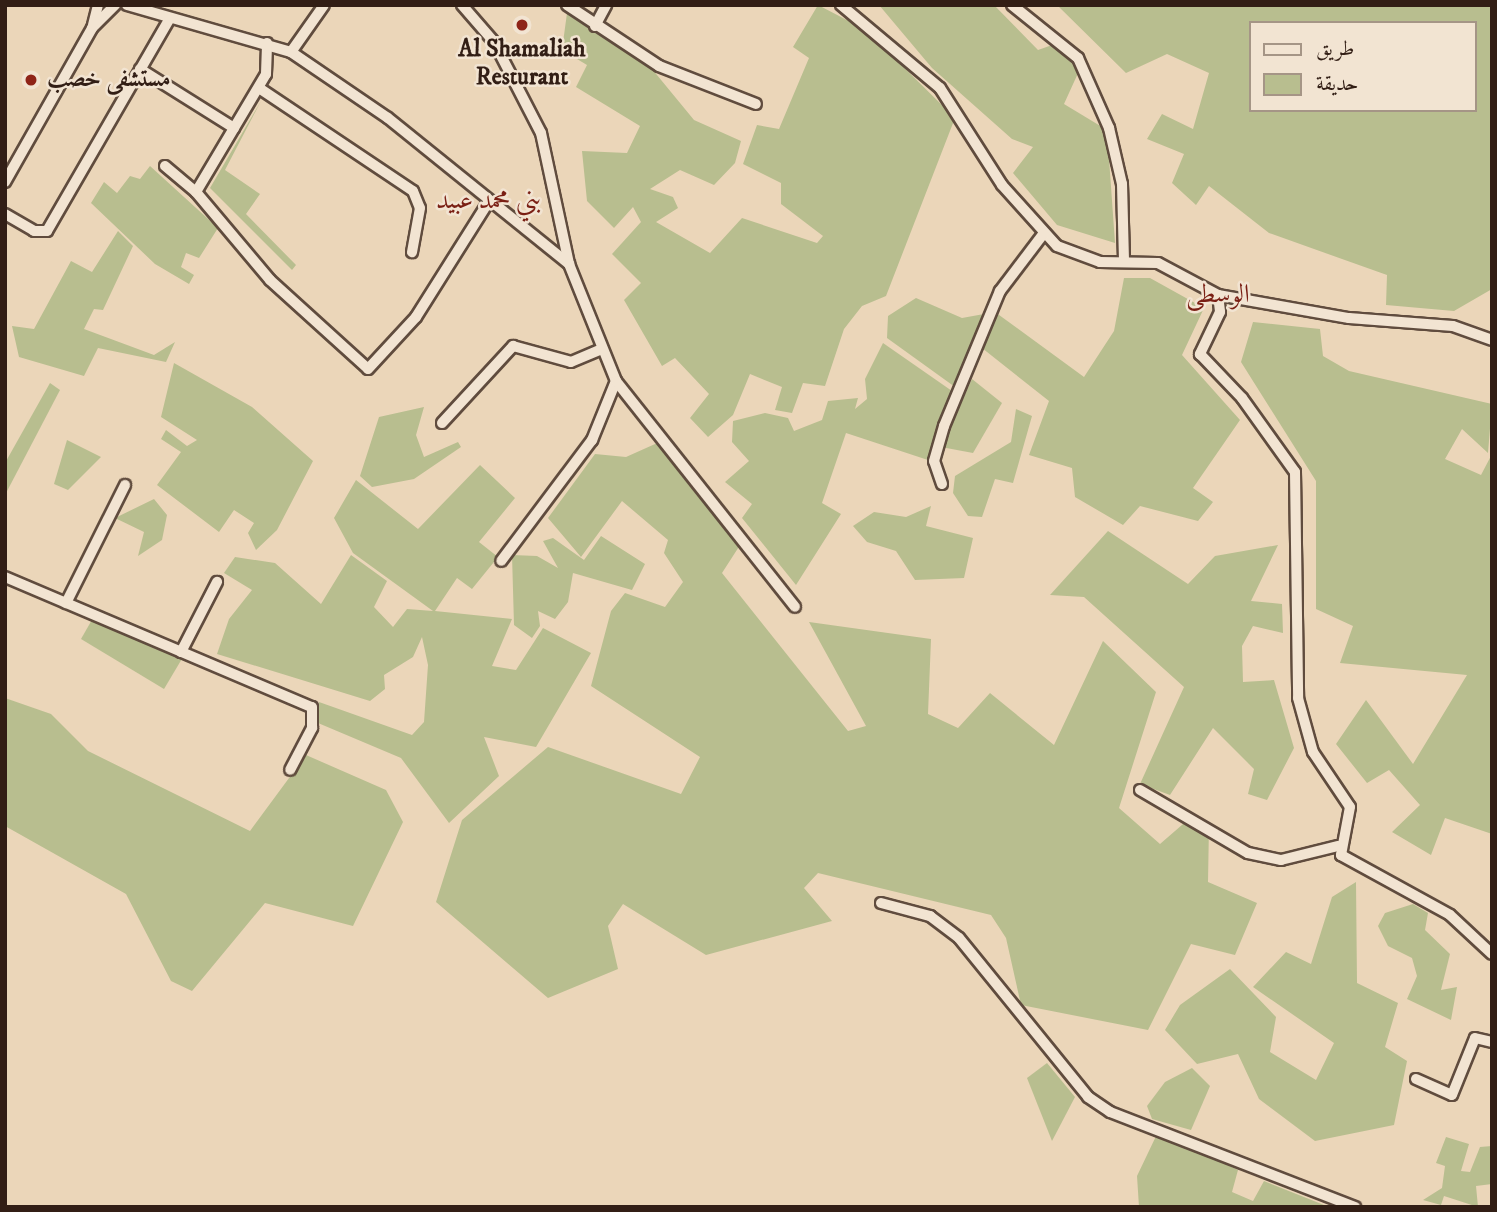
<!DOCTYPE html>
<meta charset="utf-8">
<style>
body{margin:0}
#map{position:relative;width:1497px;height:1212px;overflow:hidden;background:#ebd6b9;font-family:"IM FELL DW Pica",Amiri,serif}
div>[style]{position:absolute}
.green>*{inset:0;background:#b8be8f}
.roads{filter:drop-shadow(2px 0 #604c3e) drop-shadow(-2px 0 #604c3e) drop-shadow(0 2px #604c3e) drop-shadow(0 -2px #604c3e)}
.minor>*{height:10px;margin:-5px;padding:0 5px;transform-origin:5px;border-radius:5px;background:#f2e4d2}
.dots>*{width:19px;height:19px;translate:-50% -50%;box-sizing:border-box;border:4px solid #f2e4d2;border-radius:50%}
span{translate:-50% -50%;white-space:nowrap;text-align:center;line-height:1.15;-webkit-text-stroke:5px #f2e4d2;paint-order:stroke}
.poi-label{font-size:24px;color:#321e15;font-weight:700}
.left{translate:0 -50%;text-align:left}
.neighbourhood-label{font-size:26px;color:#7a1f14}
.frame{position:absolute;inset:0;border:7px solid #321e15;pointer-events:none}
.legend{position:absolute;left:1249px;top:21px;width:228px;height:91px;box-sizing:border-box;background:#f2e4d2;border:2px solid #a59586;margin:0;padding:9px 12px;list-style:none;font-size:21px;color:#321e15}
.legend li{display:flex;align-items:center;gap:14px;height:35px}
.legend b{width:35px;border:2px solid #a59586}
</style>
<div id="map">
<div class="green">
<i style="clip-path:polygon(818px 5px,866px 30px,955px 118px,886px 296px,862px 306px,844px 329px,825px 386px,803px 383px,792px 413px,775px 410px,782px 387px,750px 374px,733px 415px,708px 437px,690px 418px,709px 394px,675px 358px,662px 366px,624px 300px,641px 283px,612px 254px,641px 222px,633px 207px,614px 228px,587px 201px,582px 151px,627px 153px,640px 126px,576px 87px,587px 65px,562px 50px,567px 13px,643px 58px,694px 120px,741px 141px,735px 163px,714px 185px,680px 170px,650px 189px,673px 197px,678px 208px,656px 222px,710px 253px,742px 218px,817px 243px,823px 236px,781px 204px,781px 183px,743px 164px,757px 125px,779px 129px,809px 58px,793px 47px)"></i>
<i style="clip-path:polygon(879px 5px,994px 5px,1038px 50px,1055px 44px,1079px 71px,1064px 104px,1107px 130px,1115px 243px,1057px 225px,1013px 173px,1033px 147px,1012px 139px,932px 68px)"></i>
<i style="clip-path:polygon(evenodd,1057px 5px,1492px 5px,1492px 289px,1454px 311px,1386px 305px,1387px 275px,1269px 233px,1209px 186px,1196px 205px,1172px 183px,1184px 154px,1147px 139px,1162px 114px,1193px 129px,1209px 73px,1167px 54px,1126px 73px,1057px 5px,1250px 23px,1474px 23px,1474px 110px,1250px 110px,1250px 23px)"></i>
<i style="clip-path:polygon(261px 101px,225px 170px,260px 194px,246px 214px,296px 265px,292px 270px,210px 188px)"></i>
<i style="clip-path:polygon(150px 166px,218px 228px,199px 258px,186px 253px,181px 267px,194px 275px,189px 284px,155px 264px,91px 203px,104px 182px,117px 193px,130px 176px,140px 179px)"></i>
<i style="clip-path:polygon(118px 231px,133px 246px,103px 310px,94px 309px,84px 329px,154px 355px,175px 342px,166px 362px,98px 348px,84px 376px,19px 357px,12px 326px,34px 329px,71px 261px,92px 272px)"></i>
<i style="clip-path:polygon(1124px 278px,1150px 278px,1204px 308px,1182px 355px,1240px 420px,1193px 488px,1213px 502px,1198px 521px,1140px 506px,1123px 525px,1075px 497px,1072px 468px,1029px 455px,1049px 401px,982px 348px,955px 387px,887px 338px,888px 316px,916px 298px,962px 318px,995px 312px,1084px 377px,1114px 331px)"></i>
<i style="clip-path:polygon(1253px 322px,1320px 329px,1323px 356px,1349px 371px,1492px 404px,1488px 453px,1462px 429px,1445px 459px,1481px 475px,1492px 454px,1492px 834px,1445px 818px,1431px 855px,1392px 832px,1420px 805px,1389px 770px,1367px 783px,1336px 744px,1366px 700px,1413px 764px,1467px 675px,1340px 663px,1353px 626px,1316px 609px,1316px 481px,1241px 362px)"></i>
<i style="clip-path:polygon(883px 343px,952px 391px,931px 461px,846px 433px,822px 503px,841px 514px,796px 585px,742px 518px,752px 504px,725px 482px,749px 461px,732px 442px,733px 421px,765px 413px,788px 418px,794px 431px,822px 420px,828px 401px,858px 398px,855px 409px,867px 399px,865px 379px)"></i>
<i style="clip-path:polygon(174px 363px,252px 407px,313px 461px,277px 530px,256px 550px,248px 533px,254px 523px,234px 510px,219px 532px,157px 485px,181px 452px,161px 439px,166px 430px,187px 446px,197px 440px,161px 417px)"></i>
<i style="clip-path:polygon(972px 379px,1002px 403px,973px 453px,941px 447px)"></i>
<i style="clip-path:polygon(50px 383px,60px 390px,5px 495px,5px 463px)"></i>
<i style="clip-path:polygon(424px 407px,416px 435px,424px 457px,458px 442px,461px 447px,414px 479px,372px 487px,360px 476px,379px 417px)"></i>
<i style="clip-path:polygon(1016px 409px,1032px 416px,1013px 483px,995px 479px,982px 517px,968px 516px,953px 493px,955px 476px,1011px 442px)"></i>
<i style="clip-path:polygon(67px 440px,101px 457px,68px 490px,54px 484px)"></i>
<i style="clip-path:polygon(664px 440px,705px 505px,742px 542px,722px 573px,848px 731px,866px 726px,809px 622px,931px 639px,928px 714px,958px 728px,990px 693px,1054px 745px,1103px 641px,1156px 692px,1119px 808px,1160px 844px,1190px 818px,1209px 825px,1208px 882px,1257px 903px,1235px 955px,1191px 944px,1148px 1030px,1021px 1005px,1006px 938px,991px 915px,818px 873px,804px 888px,832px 921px,706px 955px,623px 904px,608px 926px,618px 969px,548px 998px,436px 902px,462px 820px,548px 747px,681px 794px,700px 757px,591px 686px,611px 611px,625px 593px,665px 607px,683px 582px,664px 553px,668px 540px,622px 501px,581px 557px,548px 518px,595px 454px,626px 457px)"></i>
<i style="clip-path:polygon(480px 465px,515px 498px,479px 542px,498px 557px,472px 589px,457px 578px,435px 611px,512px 619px,492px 666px,516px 670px,543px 628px,591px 653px,536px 747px,484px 737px,499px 776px,449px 823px,401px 758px,318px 723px,319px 702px,412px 735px,424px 722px,428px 665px,422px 637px,413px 657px,384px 675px,385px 689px,370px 701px,217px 654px,229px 619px,252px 590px,224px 573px,235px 557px,275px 563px,321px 604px,351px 555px,387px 581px,374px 607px,393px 627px,407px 609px,433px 611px,353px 553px,334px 518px,356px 480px,418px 529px)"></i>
<i style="clip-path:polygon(154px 499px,167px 515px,162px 540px,138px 556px,144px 532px,115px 518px)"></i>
<i style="clip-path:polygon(931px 506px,926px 526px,973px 538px,964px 578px,915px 580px,896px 551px,867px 542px,853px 526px,874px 512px,906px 517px)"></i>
<i style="clip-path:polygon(1108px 531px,1188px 584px,1215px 556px,1278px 545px,1251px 601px,1282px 604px,1283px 633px,1253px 626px,1242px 646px,1243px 682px,1274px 680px,1294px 748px,1267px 800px,1248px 794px,1254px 769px,1213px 728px,1170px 795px,1140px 784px,1184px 687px,1084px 597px,1050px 595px)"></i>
<i style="clip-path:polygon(601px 536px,645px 564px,632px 590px,573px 573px,568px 602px,555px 619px,538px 611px,540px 626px,532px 638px,514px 625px,512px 555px,537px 556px,558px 568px,543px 541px,553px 538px,584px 560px)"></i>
<i style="clip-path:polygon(93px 618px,183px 657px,164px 689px,81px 639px)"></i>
<i style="clip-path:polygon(5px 698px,51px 714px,88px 751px,250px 831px,306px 755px,386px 790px,403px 822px,353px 926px,265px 903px,192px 991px,171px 981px,126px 894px,5px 826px)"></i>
<i style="clip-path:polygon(1356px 882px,1357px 983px,1398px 1003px,1385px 1047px,1407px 1061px,1394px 1125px,1315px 1141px,1259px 1099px,1238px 1054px,1197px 1064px,1165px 1030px,1180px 1005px,1230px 969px,1276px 1017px,1270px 1052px,1316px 1080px,1334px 1043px,1253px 987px,1286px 952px,1311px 964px,1332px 897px)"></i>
<i style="clip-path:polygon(1413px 904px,1428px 913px,1425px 930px,1450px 954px,1441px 990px,1457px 987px,1451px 1020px,1407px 999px,1417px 976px,1412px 958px,1388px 946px,1378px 926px,1385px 913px)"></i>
<i style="clip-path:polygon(1047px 1063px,1075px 1097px,1052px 1141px,1027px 1078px)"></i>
<i style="clip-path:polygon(1192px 1068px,1210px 1086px,1191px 1130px,1152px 1119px,1147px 1106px,1165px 1082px)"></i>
<i style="clip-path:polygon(1158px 1132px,1238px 1170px,1232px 1192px,1253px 1201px,1264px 1181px,1329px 1207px,1139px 1207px,1137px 1176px)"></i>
<i style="clip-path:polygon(1446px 1137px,1469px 1144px,1461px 1171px,1470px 1172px,1480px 1147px,1492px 1146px,1492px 1184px,1476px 1186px,1478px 1207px,1444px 1196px,1441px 1205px,1423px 1200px,1442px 1188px,1445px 1166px,1436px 1163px)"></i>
</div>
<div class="roads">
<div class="minor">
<i style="left:127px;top:5px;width:171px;rotate:16deg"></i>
<i style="left:291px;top:52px;width:117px;rotate:34.2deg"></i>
<i style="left:388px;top:118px;width:233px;rotate:38.9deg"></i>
<i style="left:462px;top:5px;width:49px;rotate:49.1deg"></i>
<i style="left:494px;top:42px;width:102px;rotate:62.7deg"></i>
<i style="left:541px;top:133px;width:134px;rotate:77.9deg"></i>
<i style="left:569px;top:264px;width:126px;rotate:68.1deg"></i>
<i style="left:616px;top:381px;width:64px;rotate:112.1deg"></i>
<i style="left:592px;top:440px;width:151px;rotate:126.9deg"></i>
<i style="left:567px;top:5px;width:110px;rotate:33.5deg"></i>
<i style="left:659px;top:66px;width:104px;rotate:21.4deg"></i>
<i style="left:841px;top:5px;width:129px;rotate:40deg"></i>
<i style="left:940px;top:88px;width:115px;rotate:57.4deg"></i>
<i style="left:1002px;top:185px;width:82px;rotate:48deg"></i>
<i style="left:1057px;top:246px;width:46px;rotate:20.4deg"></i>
<i style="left:1100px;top:262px;width:58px;rotate:1deg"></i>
<i style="left:1158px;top:263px;width:68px;rotate:28.1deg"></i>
<i style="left:1218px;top:295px;width:133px;rotate:10deg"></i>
<i style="left:1349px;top:318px;width:104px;rotate:4.4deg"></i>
<i style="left:1453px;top:326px;width:41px;rotate:19.7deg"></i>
<i style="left:1012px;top:5px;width:85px;rotate:38.8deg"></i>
<i style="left:1078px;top:58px;width:77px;rotate:66.1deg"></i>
<i style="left:1109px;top:128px;width:57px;rotate:76.9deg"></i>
<i style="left:1122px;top:184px;width:76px;rotate:88.5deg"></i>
<i style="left:93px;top:25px;width:21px;rotate:-76deg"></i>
<i style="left:595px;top:26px;width:24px;rotate:-62deg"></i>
<i style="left:291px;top:52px;width:57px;rotate:-54.9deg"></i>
<i style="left:140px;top:69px;width:111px;rotate:32.1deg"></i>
<i style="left:259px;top:88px;width:185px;rotate:33.8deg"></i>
<i style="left:413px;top:191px;width:18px;rotate:68deg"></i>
<i style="left:420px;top:208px;width:45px;rotate:100.3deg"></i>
<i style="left:165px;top:166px;width:40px;rotate:40deg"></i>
<i style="left:196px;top:192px;width:115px;rotate:49.9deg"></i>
<i style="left:270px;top:280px;width:132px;rotate:42.2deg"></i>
<i style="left:368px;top:369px;width:71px;rotate:-47.3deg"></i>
<i style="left:416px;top:317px;width:137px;rotate:-57.8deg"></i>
<i style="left:5px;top:182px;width:177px;rotate:-60.5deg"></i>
<i style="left:92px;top:28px;width:33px;rotate:-45deg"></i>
<i style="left:196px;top:192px;width:137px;rotate:-59.3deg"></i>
<i style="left:266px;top:74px;width:31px;rotate:-88deg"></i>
<i style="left:5px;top:214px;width:34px;rotate:30deg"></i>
<i style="left:34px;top:231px;width:13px"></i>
<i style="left:47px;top:231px;width:244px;rotate:-60deg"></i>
<i style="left:1218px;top:295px;width:17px;rotate:83deg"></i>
<i style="left:1220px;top:312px;width:47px;rotate:115.5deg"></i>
<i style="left:1200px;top:354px;width:61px;rotate:46.3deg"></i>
<i style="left:1242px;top:398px;width:91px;rotate:54.4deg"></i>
<i style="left:1295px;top:472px;width:226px;rotate:89.2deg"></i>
<i style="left:1298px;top:698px;width:56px;rotate:74.5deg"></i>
<i style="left:1313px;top:752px;width:66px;rotate:56.1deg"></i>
<i style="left:1350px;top:807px;width:49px;rotate:100.6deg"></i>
<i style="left:1341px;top:855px;width:124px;rotate:28.8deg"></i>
<i style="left:1450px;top:915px;width:57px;rotate:42.9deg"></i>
<i style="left:616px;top:381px;width:288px;rotate:51.6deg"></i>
<i style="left:442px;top:423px;width:105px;rotate:-47.3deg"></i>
<i style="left:513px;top:346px;width:60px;rotate:15.4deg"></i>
<i style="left:571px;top:362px;width:30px;rotate:-23deg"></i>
<i style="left:942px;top:484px;width:24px;rotate:-109deg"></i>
<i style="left:934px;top:461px;width:36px;rotate:-74deg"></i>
<i style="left:944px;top:426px;width:146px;rotate:-67.5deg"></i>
<i style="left:1000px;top:291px;width:73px;rotate:-52.8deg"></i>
<i style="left:5px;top:577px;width:333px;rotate:23deg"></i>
<i style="left:312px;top:707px;width:21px;rotate:90deg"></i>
<i style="left:312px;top:728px;width:47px;rotate:117.6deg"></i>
<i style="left:66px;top:603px;width:132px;rotate:-63.4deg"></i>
<i style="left:181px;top:652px;width:79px;rotate:-62.8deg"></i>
<i style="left:1140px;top:790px;width:125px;rotate:30.3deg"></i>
<i style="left:1248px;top:853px;width:34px;rotate:12deg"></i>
<i style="left:1281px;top:860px;width:59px;rotate:-13.8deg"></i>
<i style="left:881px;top:903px;width:51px;rotate:14.9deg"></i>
<i style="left:930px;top:916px;width:36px;rotate:37deg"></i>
<i style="left:959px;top:938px;width:205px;rotate:50.9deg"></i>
<i style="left:1088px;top:1097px;width:27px;rotate:34deg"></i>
<i style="left:1110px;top:1112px;width:263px;rotate:21.2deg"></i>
<i style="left:1416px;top:1079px;width:39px;rotate:24deg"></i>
<i style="left:1452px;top:1095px;width:61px;rotate:-68deg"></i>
<i style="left:1475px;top:1038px;width:17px;rotate:13deg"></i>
</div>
</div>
<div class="dots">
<i style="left:522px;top:25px;background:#8f2418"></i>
<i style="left:31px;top:80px;background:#8f2418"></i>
</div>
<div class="poi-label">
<span style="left:522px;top:64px">Al Shamaliah<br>Resturant</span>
<span class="left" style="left:47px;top:80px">مستشفى خصب</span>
</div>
<div class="neighbourhood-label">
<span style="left:489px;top:201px">بني محمد عبيد</span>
<span style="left:1218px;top:295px">الوسطى</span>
</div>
<div class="frame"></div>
<ul class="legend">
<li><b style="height:9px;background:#f2e4d2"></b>طريق</li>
<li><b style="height:19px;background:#b8be8f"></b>حديقة</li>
</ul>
</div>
